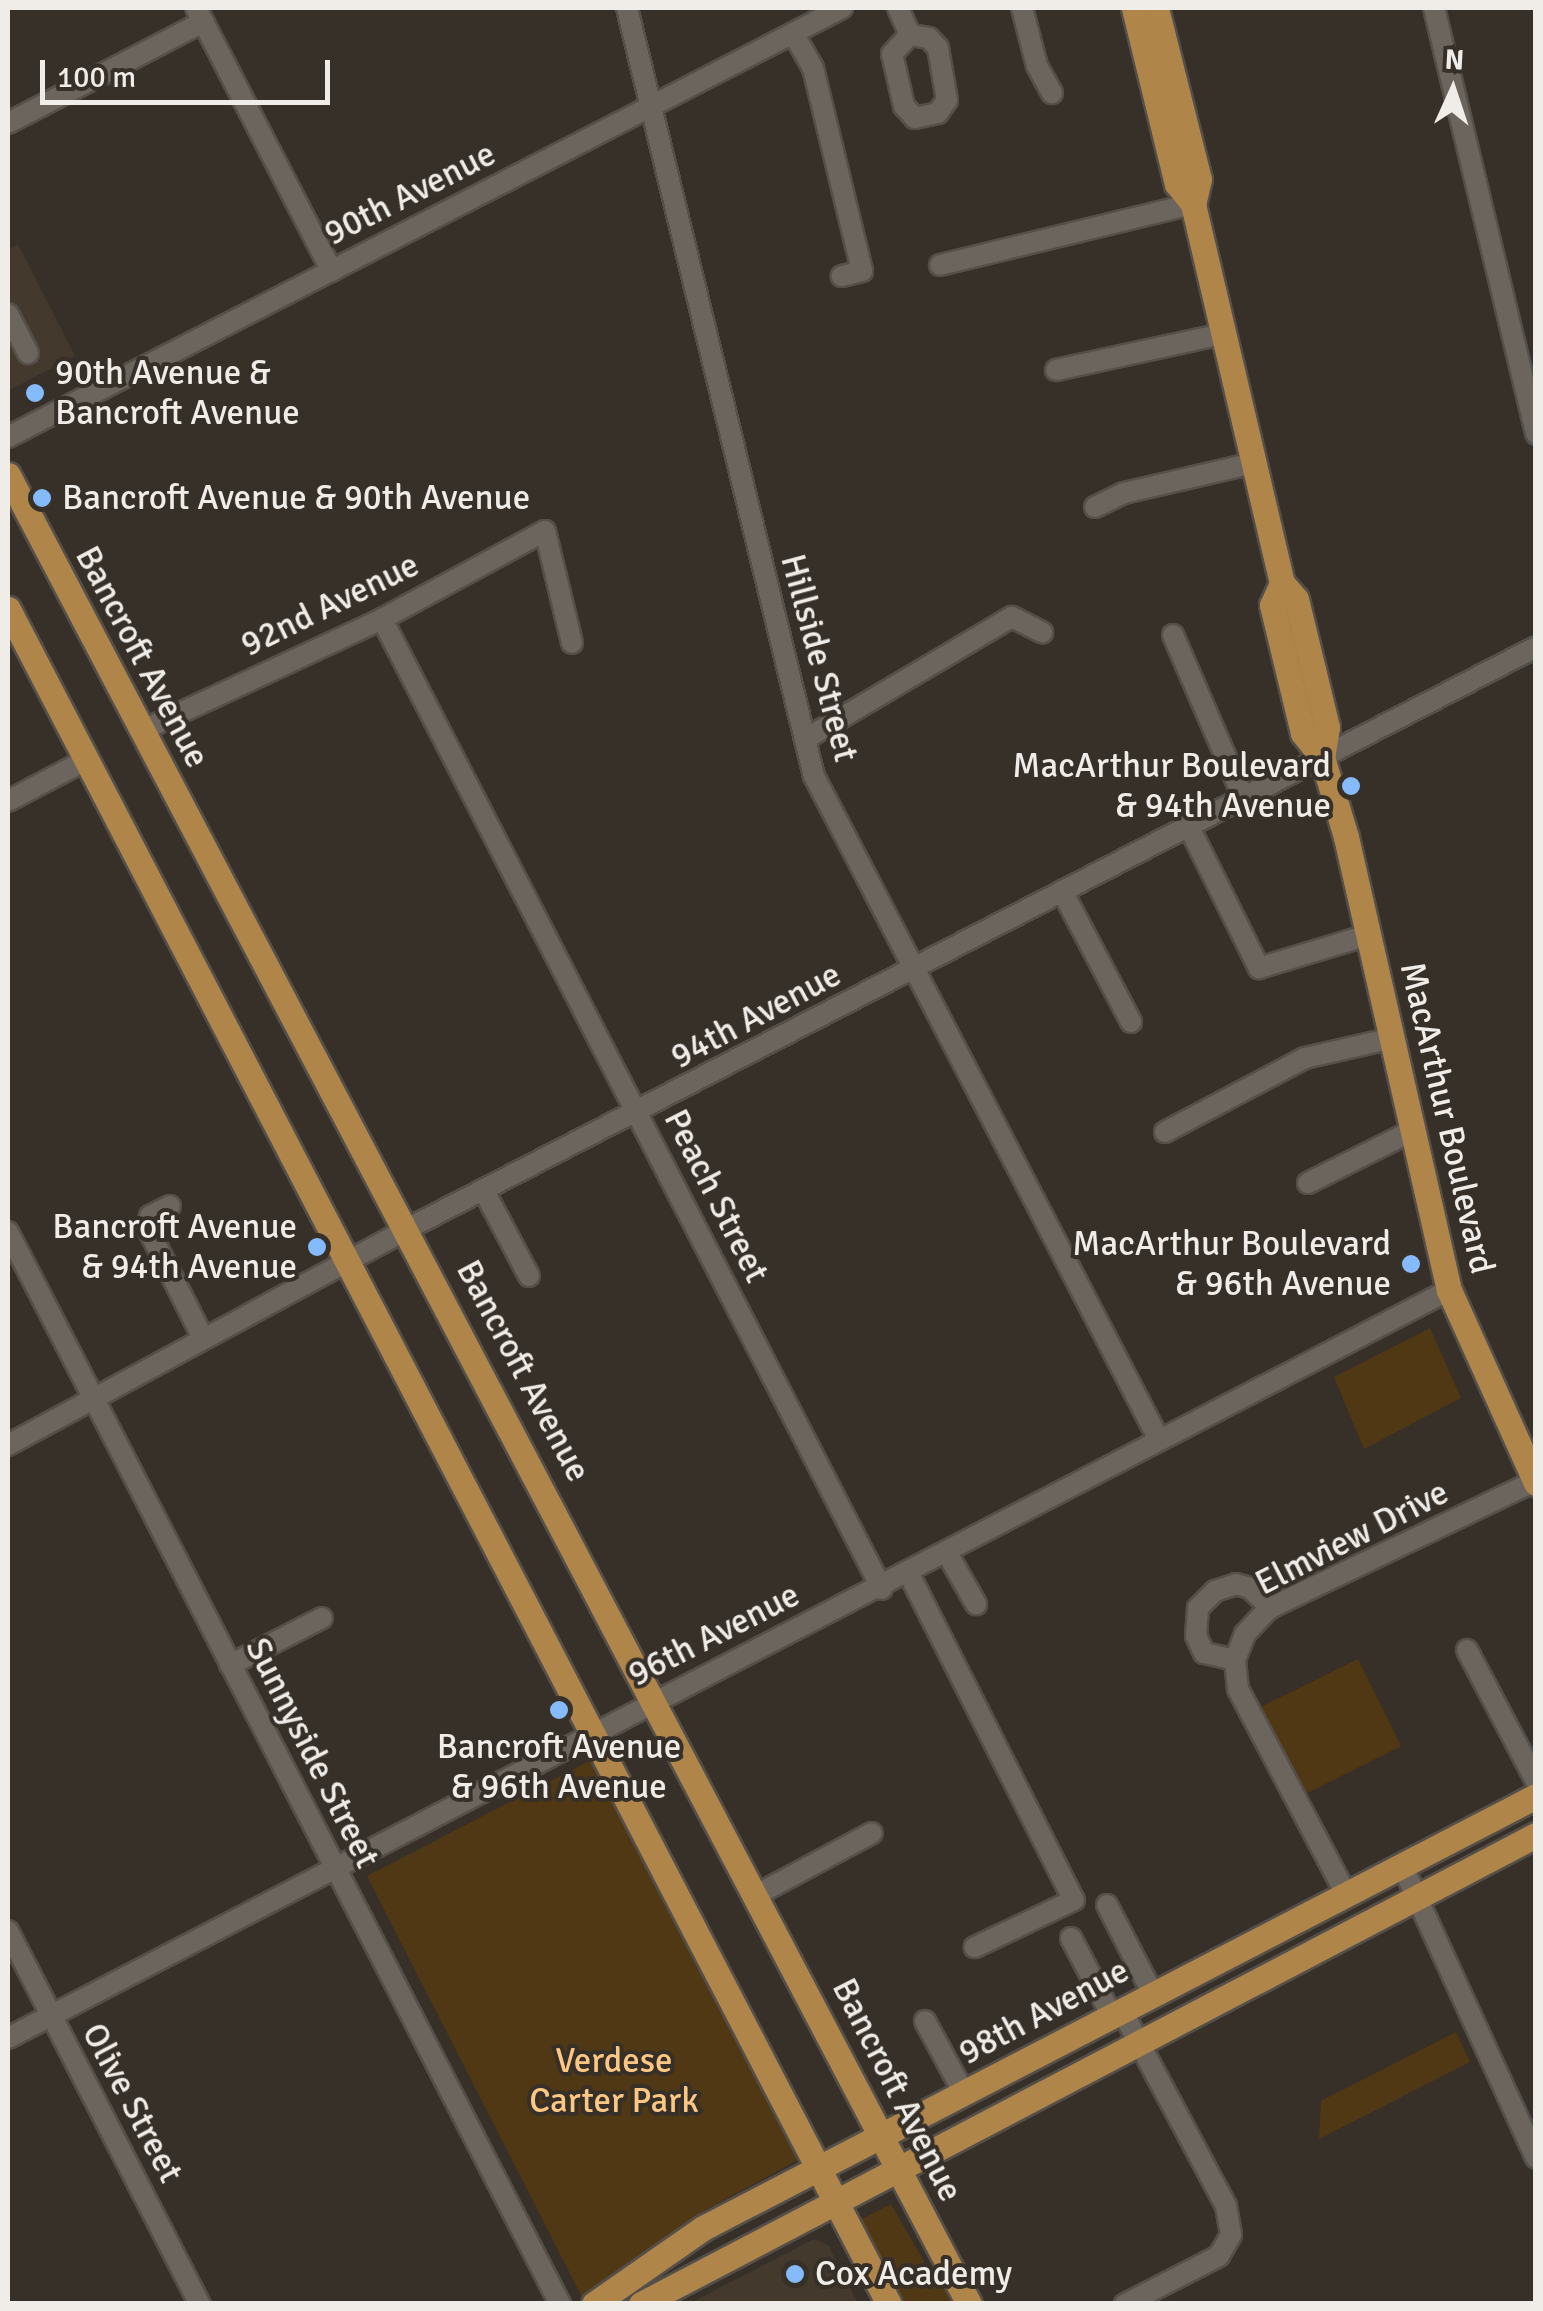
<!DOCTYPE html>
<style>
body{margin:0}
#map{position:relative;width:1543px;height:2311px;overflow:hidden;background:#363029;font-family:Signika,sans-serif}
div>[style]{position:absolute}
.built>*{inset:0;background:#43392c}
.green>*{inset:0;background:#513814}
.roads{filter:drop-shadow(2px 0 #554f4a) drop-shadow(-2px 0 #554f4a) drop-shadow(0 2px #554f4a) drop-shadow(0 -2px #554f4a)}
.minor>*{height:20px;margin:-10px;padding:0 10px;transform-origin:10px;border-radius:10px;background:#6c655d}
.major>*{height:25px;margin:-12.5px;padding:0 12.5px;transform-origin:12.5px;border-radius:12.5px;background:#af854a}
.dots>*{width:28px;height:28px;translate:-50% -50%;box-sizing:border-box;border:5px solid #363029;border-radius:50%}
span{translate:-50% -50%;white-space:nowrap;text-align:center;line-height:1.15;-webkit-text-stroke:8px #363029;paint-order:stroke}
.street-label{font-size:35px;color:#f0ece8}
.poi-label{font-size:35px;color:#f0ece8}
.left{translate:0 -50%;text-align:left}
.right{translate:-100% -50%;text-align:right}
.park-label{font-size:35px;color:#fcc782}
.frame{position:absolute;inset:0;border:10px solid #f0ece8;pointer-events:none}
.north{position:absolute;left:1403px;top:40px;width:100px;height:100px;-webkit-text-stroke:8px #363029;paint-order:stroke;rotate:3deg;font-size:28px;font-weight:700;line-height:40px;text-align:center;color:#f0ece8}
.north::after{content:'';display:block;margin:auto;width:35px;height:45px;background:#f0ece8;clip-path:polygon(50% 0,100% 100%,50% 72%,0 100%)}
.scale{position:absolute;left:40px;top:60px;width:290px;height:45px;box-sizing:border-box;border:5px solid #f0ece8;border-top:0;padding-left:12px;font-size:30px;line-height:35px;white-space:nowrap;color:#f0ece8;-webkit-text-stroke:8px #363029;paint-order:stroke}
</style>
<div id="map">
<div class="built">
<i style="clip-path:polygon(18px 244px,75px 356px,8px 391px,8px 249px)"></i>
<i style="clip-path:polygon(814px 2239px,828px 2245px,858px 2303px,690px 2303px)"></i>
</div>
<div class="green">
<i style="clip-path:polygon(1430px 1328px,1461px 1398px,1364px 1449px,1334px 1377px)"></i>
<i style="clip-path:polygon(1358px 1659px,1401px 1746px,1303px 1795px,1259px 1708px)"></i>
<i style="clip-path:polygon(591px 1760px,798px 2160px,700px 2213px,582px 2297px,367px 1876px)"></i>
<i style="clip-path:polygon(1456px 2032px,1470px 2062px,1319px 2139px,1321px 2101px)"></i>
<i style="clip-path:polygon(891px 2204px,929px 2270px,959px 2303px,901px 2303px,858px 2221px)"></i>
</div>
<div class="roads">
<div class="minor">
<i style="left:196px;top:8px;width:296px;rotate:62.7deg"></i>
<i style="left:627px;top:8px;width:790px;rotate:76.32deg"></i>
<i style="left:814px;top:776px;width:746px;rotate:62.54deg"></i>
<i style="left:898px;top:8px;width:30px;rotate:66deg"></i>
<i style="left:1022px;top:8px;width:60px;rotate:75.5deg"></i>
<i style="left:1037px;top:66px;width:31px;rotate:61deg"></i>
<i style="left:1434px;top:8px;width:438px;rotate:76.5deg"></i>
<i style="left:793px;top:33px;width:40px;rotate:60.3deg"></i>
<i style="left:813px;top:68px;width:209px;rotate:76.4deg"></i>
<i style="left:862px;top:271px;width:21px;rotate:166deg"></i>
<i style="left:910px;top:35px;width:19px;rotate:9deg"></i>
<i style="left:929px;top:38px;width:13px;rotate:48deg"></i>
<i style="left:938px;top:48px;width:53px;rotate:80.2deg"></i>
<i style="left:947px;top:100px;width:16px;rotate:125deg"></i>
<i style="left:938px;top:113px;width:24px;rotate:168deg"></i>
<i style="left:915px;top:118px;width:16px;rotate:-133deg"></i>
<i style="left:904px;top:106px;width:53px;rotate:-103deg"></i>
<i style="left:892px;top:54px;width:26px;rotate:-47deg"></i>
<i style="left:8px;top:123px;width:220px;rotate:-27.4deg"></i>
<i style="left:940px;top:265px;width:260px;rotate:-13.6deg"></i>
<i style="left:8px;top:314px;width:44px;rotate:62.9deg"></i>
<i style="left:1056px;top:370px;width:171px;rotate:-12.2deg"></i>
<i style="left:8px;top:437px;width:938px;rotate:-27.22deg"></i>
<i style="left:1095px;top:507px;width:32px;rotate:-26deg"></i>
<i style="left:1124px;top:493px;width:133px;rotate:-13deg"></i>
<i style="left:382px;top:619px;width:1091px;rotate:62.73deg"></i>
<i style="left:1173px;top:635px;width:176px;rotate:66.6deg"></i>
<i style="left:141px;top:731px;width:266px;rotate:-24.9deg"></i>
<i style="left:382px;top:619px;width:185px;rotate:-28.4deg"></i>
<i style="left:545px;top:531px;width:115px;rotate:76.4deg"></i>
<i style="left:807px;top:738px;width:238px;rotate:-30.6deg"></i>
<i style="left:1012px;top:617px;width:34px;rotate:27deg"></i>
<i style="left:8px;top:801px;width:88px;rotate:-27.7deg"></i>
<i style="left:1188px;top:825px;width:160px;rotate:63.6deg"></i>
<i style="left:1259px;top:968px;width:114px;rotate:-16.8deg"></i>
<i style="left:1062px;top:891px;width:148px;rotate:62.2deg"></i>
<i style="left:1165px;top:1132px;width:158px;rotate:-27.9deg"></i>
<i style="left:1305px;top:1058px;width:90px;rotate:-12.8deg"></i>
<i style="left:1308px;top:1183px;width:119px;rotate:-26.6deg"></i>
<i style="left:484px;top:1191px;width:96px;rotate:62.1deg"></i>
<i style="left:170px;top:1206px;width:22px;rotate:153deg"></i>
<i style="left:150px;top:1216px;width:11px;rotate:105deg"></i>
<i style="left:147px;top:1227px;width:124px;rotate:63.2deg"></i>
<i style="left:8px;top:1232px;width:1206px;rotate:62.75deg"></i>
<i style="left:8px;top:1445px;width:456px;rotate:-28.4deg"></i>
<i style="left:409px;top:1228px;width:1268px;rotate:-27.27deg"></i>
<i style="left:947px;top:1553px;width:59px;rotate:60.4deg"></i>
<i style="left:909px;top:1574px;width:365px;rotate:63.2deg"></i>
<i style="left:1074px;top:1900px;width:110px;rotate:154.6deg"></i>
<i style="left:1467px;top:1650px;width:148px;rotate:62.2deg"></i>
<i style="left:1235px;top:1660px;width:32px;rotate:-167deg"></i>
<i style="left:1204px;top:1653px;width:19px;rotate:-115deg"></i>
<i style="left:1196px;top:1636px;width:28px;rotate:-86deg"></i>
<i style="left:1198px;top:1608px;width:24px;rotate:-45deg"></i>
<i style="left:1215px;top:1591px;width:22px;rotate:-18deg"></i>
<i style="left:1236px;top:1584px;width:15px;rotate:16deg"></i>
<i style="left:1250px;top:1588px;width:29px;rotate:44deg"></i>
<i style="left:230px;top:1665px;width:103px;rotate:-27.1deg"></i>
<i style="left:1402px;top:1865px;width:322px;rotate:65.4deg"></i>
<i style="left:758px;top:1894px;width:129px;rotate:-28.2deg"></i>
<i style="left:1346px;top:1894px;width:232px;rotate:-117.8deg"></i>
<i style="left:1238px;top:1689px;width:29px;rotate:-96deg"></i>
<i style="left:1235px;top:1660px;width:28px;rotate:-69deg"></i>
<i style="left:1245px;top:1634px;width:34px;rotate:-47deg"></i>
<i style="left:1268px;top:1609px;width:296px;rotate:-25.6deg"></i>
<i style="left:1107px;top:1905px;width:100px;rotate:62.7deg"></i>
<i style="left:8px;top:1931px;width:420px;rotate:62.8deg"></i>
<i style="left:1071px;top:1938px;width:88px;rotate:62.3deg"></i>
<i style="left:1122px;top:2011px;width:221px;rotate:61.9deg"></i>
<i style="left:1226px;top:2206px;width:29px;rotate:80deg"></i>
<i style="left:1231px;top:2235px;width:24px;rotate:120deg"></i>
<i style="left:1219px;top:2256px;width:106px;rotate:152.9deg"></i>
<i style="left:925px;top:2021px;width:82px;rotate:61.6deg"></i>
<i style="left:8px;top:2038px;width:1624px;rotate:-27.43deg"></i>
</div>
<div class="major">
<i style="left:1134px;top:8px;width:181px;rotate:76.3deg"></i>
<i style="left:1177px;top:184px;width:26px;rotate:51deg"></i>
<i style="left:1193px;top:204px;width:389px;rotate:76.8deg"></i>
<i style="left:1282px;top:583px;width:21px;rotate:49deg"></i>
<i style="left:1296px;top:599px;width:132px;rotate:76.4deg"></i>
<i style="left:1327px;top:727px;width:30px;rotate:99deg"></i>
<i style="left:1156px;top:8px;width:176px;rotate:75.9deg"></i>
<i style="left:1199px;top:179px;width:26px;rotate:103deg"></i>
<i style="left:8px;top:475px;width:2066px;rotate:62.28deg"></i>
<i style="left:1282px;top:583px;width:24px;rotate:114deg"></i>
<i style="left:1272px;top:605px;width:132px;rotate:76.4deg"></i>
<i style="left:1303px;top:733px;width:31px;rotate:52deg"></i>
<i style="left:1322px;top:757px;width:84px;rotate:73.3deg"></i>
<i style="left:1346px;top:837px;width:465px;rotate:77.2deg"></i>
<i style="left:1449px;top:1290px;width:212px;rotate:65.7deg"></i>
<i style="left:8px;top:609px;width:1910px;rotate:62.54deg"></i>
<i style="left:594px;top:2304px;width:133px;rotate:-34.9deg"></i>
<i style="left:703px;top:2228px;width:938px;rotate:-27.41deg"></i>
<i style="left:641px;top:2304px;width:1010px;rotate:-27.66deg"></i>
</div>
</div>
<div class="dots">
<i style="left:35px;top:393px;background:#86bbfb"></i>
<i style="left:42px;top:498px;background:#86bbfb"></i>
<i style="left:1351px;top:786px;background:#86bbfb"></i>
<i style="left:317px;top:1247px;background:#86bbfb"></i>
<i style="left:1411px;top:1264px;background:#86bbfb"></i>
<i style="left:559px;top:1710px;background:#86bbfb"></i>
<i style="left:795px;top:2274px;background:#86bbfb"></i>
</div>
<div class="street-label">
<span style="left:410px;top:194px;rotate:-27deg">90th Avenue</span>
<span style="left:330px;top:605px;rotate:-26deg">92nd Avenue</span>
<span style="left:142px;top:657px;rotate:62deg">Bancroft Avenue</span>
<span style="left:819px;top:658px;rotate:75deg">Hillside Street</span>
<span style="left:756px;top:1016px;rotate:-28deg">94th Avenue</span>
<span style="left:1447px;top:1118px;rotate:77deg">MacArthur Boulevard</span>
<span style="left:716px;top:1196px;rotate:63deg">Peach Street</span>
<span style="left:523px;top:1371px;rotate:62deg">Bancroft Avenue</span>
<span style="left:1352px;top:1538px;rotate:-27deg">Elmview Drive</span>
<span style="left:714px;top:1635px;rotate:-27deg">96th Avenue</span>
<span style="left:312px;top:1753px;rotate:63deg">Sunnyside Street</span>
<span style="left:1044px;top:2012px;rotate:-28deg">98th Avenue</span>
<span style="left:897px;top:2090px;rotate:63deg">Bancroft Avenue</span>
<span style="left:132px;top:2103px;rotate:62deg">Olive Street</span>
</div>
<div class="poi-label">
<span class="left" style="left:55px;top:393px">90th Avenue &amp;<br>Bancroft Avenue</span>
<span class="left" style="left:62px;top:498px">Bancroft Avenue &amp; 90th Avenue</span>
<span class="right" style="left:1331px;top:786px">MacArthur Boulevard<br>&amp; 94th Avenue</span>
<span class="right" style="left:297px;top:1247px">Bancroft Avenue<br>&amp; 94th Avenue</span>
<span class="right" style="left:1391px;top:1264px">MacArthur Boulevard<br>&amp; 96th Avenue</span>
<span style="left:559px;top:1767px">Bancroft Avenue<br>&amp; 96th Avenue</span>
<span class="left" style="left:815px;top:2274px">Cox Academy</span>
</div>
<div class="park-label">
<span style="left:614px;top:2081px">Verdese<br>Carter Park</span>
</div>
<div class="frame"></div>
<div class="north">N</div>
<div class="scale">100 m</div>
</div>
